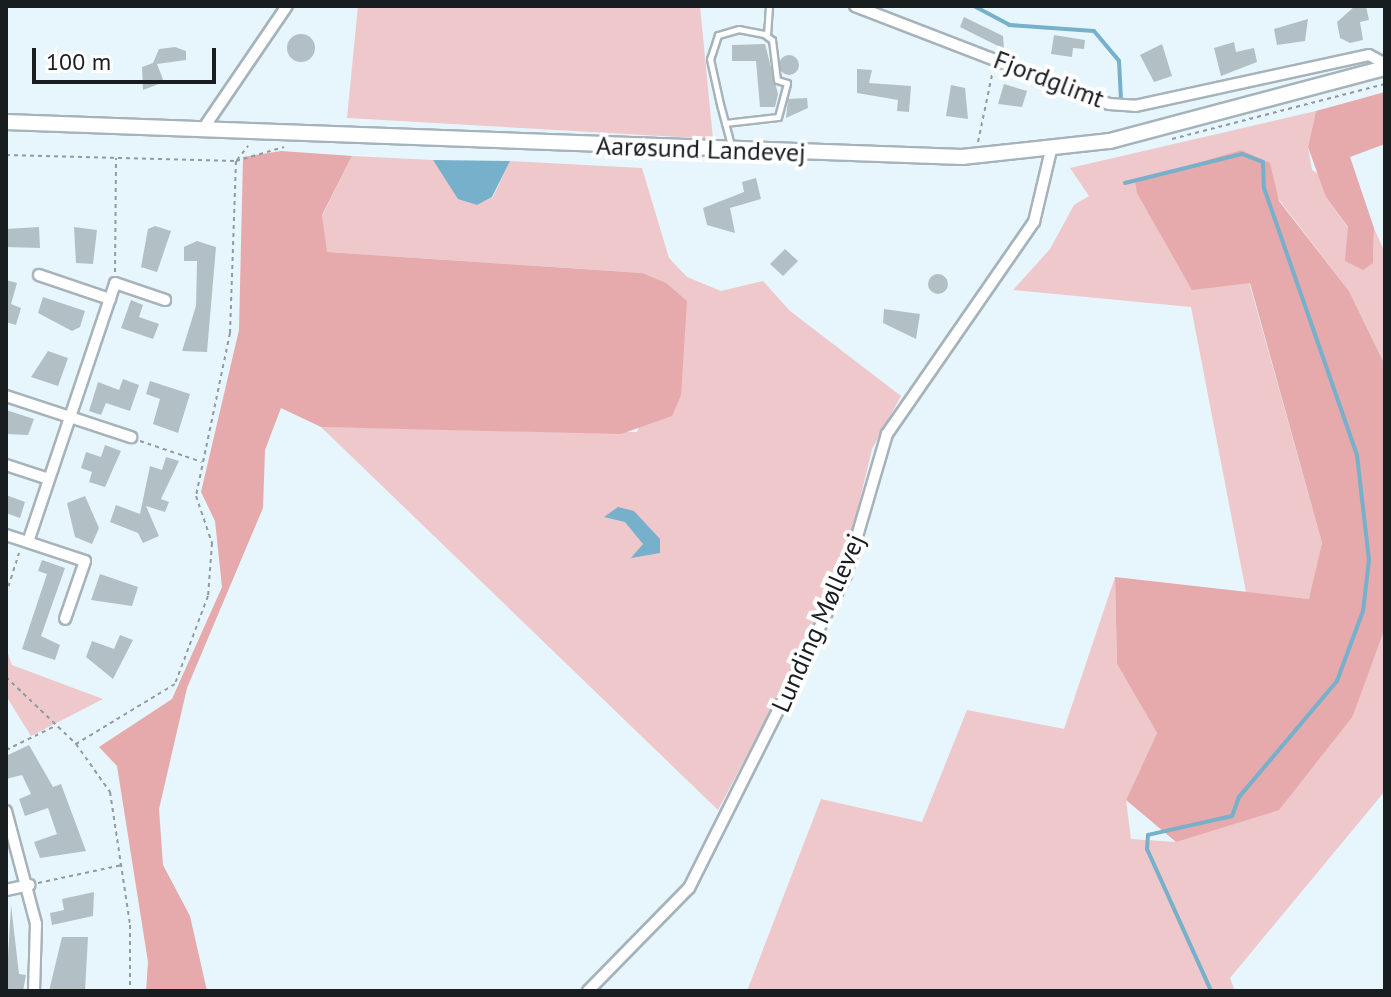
<!DOCTYPE html>
<meta charset="utf-8">
<style>
body{margin:0}
#map{position:relative;width:1391px;height:997px;overflow:hidden;background:#e7f6fc;font-family:"PT Sans",sans-serif}
div>[style]{position:absolute}
.green>*{inset:0;background:#eec8ca}
.forest>*{inset:0;background:#e6a9ac}
.water>*{inset:0;background:#76b0ca}
.stream>*{height:4px;margin:-2px;padding:0 2px;transform-origin:2px;border-radius:2px;background:#76b0ca}
.building>*{inset:0;background:#b2c0c6}
.round{border-radius:50%}
.path>*{height:2px;margin-top:-1px;transform-origin:0;background:repeating-linear-gradient(90deg,#909b9f 0 4px,transparent 0 8px)}
.roads{filter:drop-shadow(2px 0 #a6b3ba) drop-shadow(-2px 0 #a6b3ba) drop-shadow(0 2px #a6b3ba) drop-shadow(0 -2px #a6b3ba)}
.lane>*{height:5px;margin:-2.5px;padding:0 2.5px;transform-origin:2.5px;border-radius:2.5px;background:#fff}
.street>*{height:10px;margin:-5px;padding:0 5px;transform-origin:5px;border-radius:5px;background:#fff}
.secondary>*{height:14px;margin:-7px;padding:0 7px;transform-origin:7px;border-radius:7px;background:#fff}
span{translate:-50% -50%;white-space:nowrap;text-align:center;line-height:1.15;-webkit-text-stroke:8px #fff;paint-order:stroke}
.street-label{font-size:26px;color:#181d20}
.frame{position:absolute;inset:0;border:8px solid #181d20;pointer-events:none}
.scale{position:absolute;left:32px;top:48px;width:184px;height:36px;box-sizing:border-box;border:4px solid #181d20;border-top:0;padding-left:10px;font-size:24px;line-height:28px;white-space:nowrap;color:#181d20;-webkit-text-stroke:6px #fff;paint-order:stroke}
</style>
<div id="map">
<div class="green">
<i style="clip-path:polygon(358px 6px,700px 6px,713px 139px,347px 118px)"></i>
<i style="clip-path:polygon(1316px 111px,1308px 147px,1312px 170px,1324px 177px,1326px 197px,1373px 263px,1374px 228px,1385px 253px,1385px 365px,1349px 291px,1241px 150px,1135px 181px,1192px 289px,1249px 282px,1322px 543px,1310px 599px,1246px 592px,1191px 307px,1013px 290px,1050px 249px,1074px 205px,1089px 196px,1070px 168px)"></i>
<i style="clip-path:polygon(352px 156px,433px 160px,476px 205px,493px 197px,510px 161px,642px 168px,669px 258px,687px 277px,721px 291px,763px 281px,790px 311px,901px 396px,872px 449px,852px 533px,803px 649px,718px 810px,321px 427px,637px 432px,687px 301px,642px 273px,326px 252px,322px 216px)"></i>
<i style="clip-path:polygon(1115px 577px,1117px 664px,1157px 733px,1126px 800px,1131px 839px,1176px 842px,1353px 716px,1385px 628px,1385px 791px,1230px 978px,1235px 991px,747px 991px,821px 799px,922px 822px,967px 710px,1064px 729px)"></i>
<i style="clip-path:polygon(6px 648px,12px 665px,103px 699px,31px 736px,6px 696px)"></i>
</div>
<div class="forest">
<i style="clip-path:polygon(1385px 92px,1385px 144px,1350px 157px,1374px 228px,1373px 263px,1363px 270px,1345px 261px,1348px 227px,1326px 197px,1308px 147px,1316px 111px)"></i>
<i style="clip-path:polygon(1241px 150px,1270px 163px,1279px 201px,1349px 291px,1385px 365px,1385px 628px,1353px 716px,1279px 810px,1176px 842px,1126px 800px,1157px 733px,1117px 664px,1115px 577px,1309px 599px,1322px 543px,1250px 283px,1192px 290px,1137px 193px,1135px 181px)"></i>
<i style="clip-path:polygon(281px 151px,352px 156px,322px 215px,327px 252px,642px 273px,666px 283px,687px 301px,681px 395px,672px 416px,621px 434px,321px 427px,281px 408px,265px 450px,263px 508px,187px 688px,159px 809px,163px 865px,190px 916px,207px 991px,146px 991px,148px 962px,117px 766px,99px 747px,172px 699px,222px 587px,215px 521px,201px 492px,239px 330px,243px 157px)"></i>
</div>
<div class="water">
<i style="clip-path:polygon(433px 160px,510px 161px,492px 197px,477px 205px,458px 199px)"></i>
<i style="clip-path:polygon(618px 507px,634px 511px,660px 539px,660px 553px,631px 558px,643px 544px,625px 522px,604px 517px)"></i>
</div>
<div class="stream">
<i style="left:974px;top:6px;width:40px;rotate:28deg"></i>
<i style="left:1009px;top:25px;width:85px;rotate:4deg"></i>
<i style="left:1094px;top:31px;width:39px;rotate:50deg"></i>
<i style="left:1119px;top:61px;width:39px;rotate:87deg"></i>
<i style="left:1125px;top:183px;width:121px;rotate:-13.9deg"></i>
<i style="left:1242px;top:154px;width:22px;rotate:21deg"></i>
<i style="left:1263px;top:162px;width:26px;rotate:88deg"></i>
<i style="left:1264px;top:188px;width:283px;rotate:70.8deg"></i>
<i style="left:1357px;top:455px;width:106px;rotate:83.5deg"></i>
<i style="left:1369px;top:560px;width:51px;rotate:96.7deg"></i>
<i style="left:1363px;top:611px;width:75px;rotate:110.4deg"></i>
<i style="left:1337px;top:681px;width:152px;rotate:130.2deg"></i>
<i style="left:1239px;top:797px;width:20px;rotate:110deg"></i>
<i style="left:1232px;top:816px;width:86px;rotate:167.3deg"></i>
<i style="left:1148px;top:835px;width:14px;rotate:94deg"></i>
<i style="left:1147px;top:849px;width:156px;rotate:65.7deg"></i>
</div>
<div class="building">
<i style="clip-path:polygon(1355px 6px,1366px 6px,1369px 20px,1360px 22px,1363px 40px,1350px 43px,1340px 38px,1337px 22px)"></i>
<i style="clip-path:polygon(964px 17px,1003px 36px,1004px 49px,960px 27px)"></i>
<i style="clip-path:polygon(1308px 19px,1305px 41px,1277px 45px,1274px 29px)"></i>
<i class="round" style="left:287px;top:34px;width:28px;height:28px"></i>
<i style="clip-path:polygon(1054px 35px,1085px 40px,1084px 49px,1073px 48px,1072px 57px,1051px 54px)"></i>
<i style="clip-path:polygon(1234px 42px,1236px 52px,1254px 48px,1257px 62px,1221px 76px,1214px 48px)"></i>
<i style="clip-path:polygon(765px 44px,778px 94px,775px 107px,760px 107px,756px 61px,732px 61px,732px 45px)"></i>
<i style="clip-path:polygon(1162px 44px,1172px 76px,1154px 82px,1140px 55px)"></i>
<i style="clip-path:polygon(175px 47px,186px 51px,186px 60px,157px 64px,164px 82px,143px 90px,142px 67px,153px 63px,159px 49px)"></i>
<i class="round" style="left:779px;top:55px;width:20px;height:20px"></i>
<i style="clip-path:polygon(857px 69px,872px 70px,869px 83px,911px 86px,909px 112px,897px 111px,898px 100px,857px 93px)"></i>
<i style="clip-path:polygon(1004px 84px,1027px 91px,1022px 107px,998px 104px)"></i>
<i style="clip-path:polygon(951px 85px,965px 88px,968px 119px,946px 116px)"></i>
<i style="clip-path:polygon(807px 98px,808px 108px,786px 118px,788px 99px)"></i>
<i style="clip-path:polygon(756px 178px,761px 199px,730px 208px,735px 233px,707px 225px,703px 208px,744px 192px,742px 182px)"></i>
<i style="clip-path:polygon(155px 226px,171px 231px,157px 272px,141px 267px,148px 229px)"></i>
<i style="clip-path:polygon(39px 227px,40px 248px,6px 247px,6px 229px)"></i>
<i style="clip-path:polygon(74px 227px,97px 230px,93px 264px,76px 263px)"></i>
<i style="clip-path:polygon(197px 241px,216px 247px,207px 352px,182px 351px,196px 306px,197px 261px,184px 261px,184px 247px)"></i>
<i style="clip-path:polygon(785px 249px,798px 261px,783px 276px,770px 264px)"></i>
<i class="round" style="left:928px;top:274px;width:20px;height:20px"></i>
<i style="clip-path:polygon(6px 280px,17px 283px,11px 304px,21px 308px,16px 325px,6px 322px)"></i>
<i style="clip-path:polygon(43px 297px,85px 311px,80px 327px,72px 331px,38px 313px)"></i>
<i style="clip-path:polygon(131px 300px,143px 305px,139px 317px,159px 324px,153px 339px,121px 328px)"></i>
<i style="clip-path:polygon(884px 309px,920px 314px,916px 339px,883px 323px)"></i>
<i style="clip-path:polygon(48px 351px,68px 358px,58px 386px,31px 377px)"></i>
<i style="clip-path:polygon(123px 379px,139px 385px,130px 411px,106px 403px,101px 415px,89px 411px,98px 382px,119px 390px)"></i>
<i style="clip-path:polygon(150px 381px,190px 394px,178px 433px,153px 424px,160px 399px,146px 394px)"></i>
<i style="clip-path:polygon(6px 410px,34px 419px,28px 435px,6px 434px)"></i>
<i style="clip-path:polygon(105px 445px,121px 451px,105px 487px,89px 482px,92px 472px,81px 468px,86px 452px,101px 457px)"></i>
<i style="clip-path:polygon(166px 457px,179px 461px,161px 499px,169px 502px,165px 512px,146px 506px,159px 536px,143px 543px,138px 533px,110px 522px,116px 505px,140px 514px,150px 466px,162px 470px)"></i>
<i style="clip-path:polygon(6px 495px,25px 502px,20px 518px,6px 513px)"></i>
<i style="clip-path:polygon(85px 496px,99px 528px,92px 544px,75px 537px,67px 503px)"></i>
<i style="clip-path:polygon(42px 560px,65px 568px,41px 636px,60px 645px,55px 660px,22px 649px,47px 574px,38px 571px)"></i>
<i style="clip-path:polygon(100px 574px,138px 587px,132px 606px,91px 600px)"></i>
<i style="clip-path:polygon(120px 635px,133px 640px,113px 679px,86px 657px,92px 641px,114px 649px)"></i>
<i style="clip-path:polygon(29px 745px,53px 787px,61px 784px,86px 851px,40px 858px,34px 842px,57px 834px,48px 808px,25px 816px,19px 799px,31px 794px,22px 775px,6px 779px,6px 756px)"></i>
<i style="clip-path:polygon(94px 892px,93px 916px,52px 925px,50px 913px,64px 910px,62px 899px)"></i>
<i style="clip-path:polygon(11px 905px,19px 974px,26px 975px,23px 991px,6px 991px)"></i>
<i style="clip-path:polygon(62px 937px,88px 937px,85px 991px,49px 991px)"></i>
</div>
<div class="path">
<i style="left:1172px;top:139px;width:220px;rotate:-14.5deg"></i>
<i style="left:978px;top:142px;width:74px;rotate:-78.2deg"></i>
<i style="left:6px;top:155px;width:230px;rotate:1.5deg"></i>
<i style="left:236px;top:161px;width:172px;rotate:92deg"></i>
<i style="left:230px;top:333px;width:167px;rotate:101.8deg"></i>
<i style="left:196px;top:496px;width:50px;rotate:71.2deg"></i>
<i style="left:212px;top:543px;width:53px;rotate:94.3deg"></i>
<i style="left:208px;top:596px;width:94px;rotate:110.6deg"></i>
<i style="left:175px;top:684px;width:116px;rotate:148.8deg"></i>
<i style="left:237px;top:160px;width:18px;rotate:-52deg"></i>
<i style="left:236px;top:161px;width:50px;rotate:-16.3deg"></i>
<i style="left:115px;top:272px;width:114px;rotate:-89.5deg"></i>
<i style="left:140px;top:441px;width:65px;rotate:18.7deg"></i>
<i style="left:6px;top:594px;width:43px;rotate:-72.4deg"></i>
<i style="left:6px;top:677px;width:97px;rotate:43.7deg"></i>
<i style="left:76px;top:744px;width:59px;rotate:54.7deg"></i>
<i style="left:110px;top:792px;width:134px;rotate:81.4deg"></i>
<i style="left:130px;top:925px;width:66px;rotate:90deg"></i>
<i style="left:6px;top:750px;width:55px;rotate:-26.1deg"></i>
<i style="left:38px;top:883px;width:86px;rotate:-12.1deg"></i>
</div>
<div class="roads">
<div class="lane">
<i style="left:767px;top:35px;width:29px;rotate:-86deg"></i>
<i style="left:725px;top:123px;width:53px;rotate:-6.5deg"></i>
<i style="left:778px;top:117px;width:35px;rotate:-75deg"></i>
<i style="left:787px;top:83px;width:10px;rotate:-163deg"></i>
<i style="left:777px;top:80px;width:40px;rotate:-97.1deg"></i>
<i style="left:772px;top:40px;width:10px;rotate:-143deg"></i>
<i style="left:764px;top:34px;width:25px;rotate:-169deg"></i>
<i style="left:739px;top:29px;width:22px;rotate:164deg"></i>
<i style="left:718px;top:35px;width:25px;rotate:108deg"></i>
<i style="left:710px;top:59px;width:46px;rotate:77.5deg"></i>
<i style="left:720px;top:104px;width:42px;rotate:75deg"></i>
</div>
<div class="street">
<i style="left:855px;top:6px;width:272px;rotate:21.1deg"></i>
<i style="left:1109px;top:104px;width:26px;rotate:4deg"></i>
<i style="left:1135px;top:106px;width:239px;rotate:-12.3deg"></i>
<i style="left:1369px;top:55px;width:18px;rotate:29deg"></i>
<i style="left:203px;top:129px;width:149px;rotate:-55.7deg"></i>
<i style="left:39px;top:275px;width:75px;rotate:18.7deg"></i>
<i style="left:6px;top:396px;width:132px;rotate:18.2deg"></i>
<i style="left:6px;top:465px;width:45px;rotate:18deg"></i>
<i style="left:6px;top:535px;width:83px;rotate:18.2deg"></i>
<i style="left:85px;top:561px;width:61px;rotate:109deg"></i>
<i style="left:28px;top:542px;width:273px;rotate:-71.4deg"></i>
<i style="left:115px;top:283px;width:53px;rotate:18.8deg"></i>
<i style="left:6px;top:811px;width:117px;rotate:75.1deg"></i>
<i style="left:36px;top:924px;width:67px;rotate:91.7deg"></i>
<i style="left:6px;top:890px;width:24px;rotate:-12deg"></i>
<i style="left:588px;top:991px;width:144px;rotate:-45.6deg"></i>
<i style="left:689px;top:888px;width:351px;rotate:-63.4deg"></i>
<i style="left:846px;top:574px;width:146px;rotate:-73.7deg"></i>
<i style="left:887px;top:434px;width:258px;rotate:-55.3deg"></i>
<i style="left:1034px;top:222px;width:74px;rotate:-76.7deg"></i>
</div>
<div class="secondary">
<i style="left:6px;top:122px;width:957px;rotate:2.1deg"></i>
<i style="left:962px;top:157px;width:149px;rotate:-6.2deg"></i>
<i style="left:1110px;top:141px;width:285px;rotate:-14.9deg"></i>
</div>
</div>
<div class="street-label">
<span style="left:1049px;top:79px;rotate:21deg">Fjordglimt</span>
<span style="left:701px;top:149px;rotate:2deg">Aarøsund Landevej</span>
<span style="left:818px;top:623px;rotate:-66deg">Lunding Møllevej</span>
</div>
<div class="frame"></div>
<div class="scale">100 m</div>
</div>
